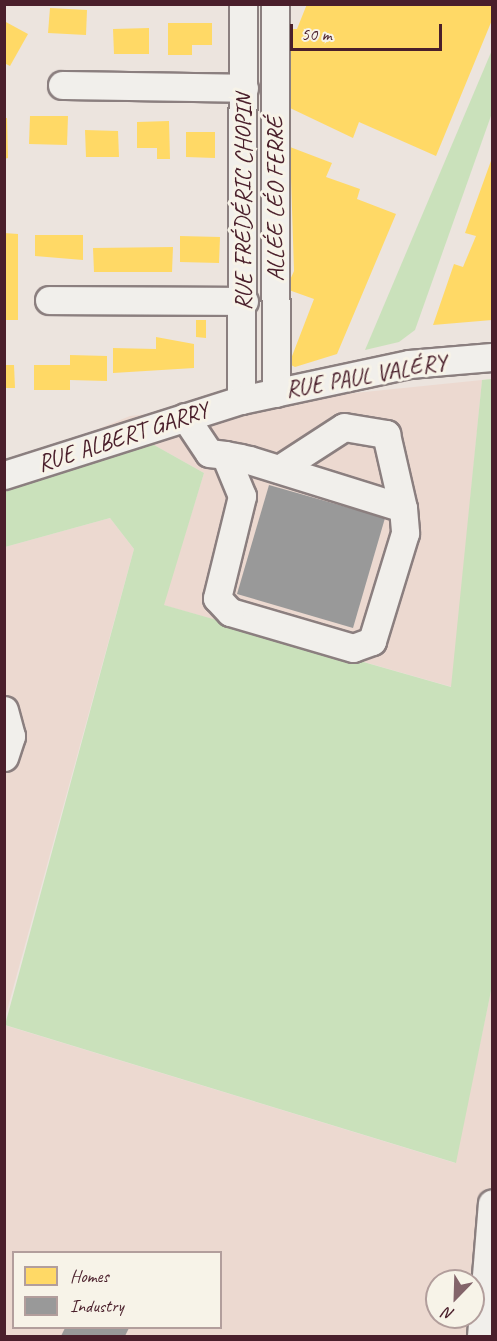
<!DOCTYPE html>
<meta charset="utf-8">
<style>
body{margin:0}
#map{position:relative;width:497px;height:1341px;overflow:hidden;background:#ece4de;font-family:Caveat,sans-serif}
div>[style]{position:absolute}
.built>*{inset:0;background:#ecd9d0}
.green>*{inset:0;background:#cae1bb}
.homes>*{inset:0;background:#ffd966}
.industry>*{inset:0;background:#999}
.roads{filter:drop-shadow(2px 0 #8b7f7f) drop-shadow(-2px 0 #8b7f7f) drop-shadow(0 2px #8b7f7f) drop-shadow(0 -2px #8b7f7f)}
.minor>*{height:27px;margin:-13.5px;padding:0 13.5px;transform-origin:13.5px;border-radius:13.5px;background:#f1efeb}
span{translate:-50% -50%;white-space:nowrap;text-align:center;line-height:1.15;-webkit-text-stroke:6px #f7f3e8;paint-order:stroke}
.street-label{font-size:24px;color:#4a1f2b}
.frame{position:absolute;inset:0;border:6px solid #4a1f2b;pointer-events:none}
.legend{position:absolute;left:12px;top:1251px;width:210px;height:78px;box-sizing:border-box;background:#f7f3e8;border:2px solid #b29e9c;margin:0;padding:8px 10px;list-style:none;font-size:18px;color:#4a1f2b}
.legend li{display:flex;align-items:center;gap:12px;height:30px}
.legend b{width:30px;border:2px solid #b29e9c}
.north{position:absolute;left:425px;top:1269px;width:60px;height:60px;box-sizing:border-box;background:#f7f3e8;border:2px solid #b29e9c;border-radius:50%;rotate:203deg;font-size:16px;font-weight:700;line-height:24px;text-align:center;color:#4a1f2b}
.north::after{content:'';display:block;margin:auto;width:21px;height:27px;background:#83646a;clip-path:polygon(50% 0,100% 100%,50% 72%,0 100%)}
.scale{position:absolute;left:290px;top:24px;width:152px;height:27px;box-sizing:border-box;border:3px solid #4a1f2b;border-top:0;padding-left:8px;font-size:18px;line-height:21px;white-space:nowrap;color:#4a1f2b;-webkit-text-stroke:4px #f7f3e8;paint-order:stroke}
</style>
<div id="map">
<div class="built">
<i style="clip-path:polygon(482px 380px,452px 687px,163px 605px,204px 473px,147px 441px,5px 492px,5px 467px,130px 416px)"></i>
<i style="clip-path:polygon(110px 518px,134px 549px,5px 1018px,5px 547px)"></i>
<i style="clip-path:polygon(evenodd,492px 986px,492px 1336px,5px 1336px,4px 1025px,455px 1163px,492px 986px,14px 1252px,220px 1252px,220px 1328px,14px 1328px,14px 1252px,492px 986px,437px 1281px,473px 1281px,473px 1317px,437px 1317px,437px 1281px)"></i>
</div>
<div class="green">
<i style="clip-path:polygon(492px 50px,492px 113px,415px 330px,399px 342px,365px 350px)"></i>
<i style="clip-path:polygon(492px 379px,492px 986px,456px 1163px,5px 1025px,134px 549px,110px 518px,5px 547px,5px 492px,147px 441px,204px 473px,164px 605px,451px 687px,482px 380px)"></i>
</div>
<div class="homes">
<i style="clip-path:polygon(307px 4px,492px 4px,492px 20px,436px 156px,359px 122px,353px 138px,290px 108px,291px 29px,297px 29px)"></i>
<i style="clip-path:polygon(50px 8px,87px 10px,86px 35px,48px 33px)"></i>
<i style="clip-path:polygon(4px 21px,28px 34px,10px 66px,4px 63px)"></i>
<i style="clip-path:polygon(168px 23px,212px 23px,212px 45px,192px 45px,192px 55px,168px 55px)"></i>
<i style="clip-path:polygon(149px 28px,149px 54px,114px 54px,113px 29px)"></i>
<i style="clip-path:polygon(30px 116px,68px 116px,67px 145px,29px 144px)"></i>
<i style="clip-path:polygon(4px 118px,7px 118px,8px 158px,4px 159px)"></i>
<i style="clip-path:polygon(169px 121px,170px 159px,157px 159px,157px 148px,137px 148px,137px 122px)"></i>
<i style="clip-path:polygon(85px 130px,118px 131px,119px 157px,86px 157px)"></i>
<i style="clip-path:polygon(186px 132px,215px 132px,215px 158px,186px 157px)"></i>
<i style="clip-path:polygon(290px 147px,332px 163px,326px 177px,360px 189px,357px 199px,396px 214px,337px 354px,295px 367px,289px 364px,314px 299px,286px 289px,294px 271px)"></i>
<i style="clip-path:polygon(492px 158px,492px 320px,433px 325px,454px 264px,463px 267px,476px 236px,465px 233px)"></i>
<i style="clip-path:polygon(4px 233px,18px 234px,18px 320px,4px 320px)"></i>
<i style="clip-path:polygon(35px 235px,83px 235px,83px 260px,35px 256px)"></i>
<i style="clip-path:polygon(180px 236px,220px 237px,219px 263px,180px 262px)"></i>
<i style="clip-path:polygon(173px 247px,172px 272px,94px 272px,93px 248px)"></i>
<i style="clip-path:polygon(196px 320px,206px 320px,206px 338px,196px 337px)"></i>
<i style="clip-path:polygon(156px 337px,194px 344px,194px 368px,113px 373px,113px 348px,156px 349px)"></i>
<i style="clip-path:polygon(70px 355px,107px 356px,107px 381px,70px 380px,70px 390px,34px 390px,34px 365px,70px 365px)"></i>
<i style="clip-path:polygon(4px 365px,14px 365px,15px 388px,4px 388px)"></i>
</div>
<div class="industry">
<i style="clip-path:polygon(269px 485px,385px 518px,353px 628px,237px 594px)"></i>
<i style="clip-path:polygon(65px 1328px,129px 1328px,125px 1336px,61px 1336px)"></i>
</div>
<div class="roads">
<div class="minor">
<i style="left:275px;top:4px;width:389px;rotate:89.9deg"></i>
<i style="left:62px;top:85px;width:182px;rotate:0.9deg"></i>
<i style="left:49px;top:300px;width:195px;rotate:0.3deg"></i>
<i style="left:241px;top:400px;width:396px;rotate:-89.7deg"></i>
<i style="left:185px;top:417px;width:43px;rotate:56.3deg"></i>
<i style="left:209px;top:453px;width:16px;rotate:7deg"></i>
<i style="left:225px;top:455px;width:15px;rotate:11deg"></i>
<i style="left:240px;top:458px;width:9px;rotate:13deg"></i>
<i style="left:249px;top:460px;width:161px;rotate:17.3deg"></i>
<i style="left:403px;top:508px;width:25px;rotate:85deg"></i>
<i style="left:405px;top:533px;width:113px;rotate:107deg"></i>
<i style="left:372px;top:641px;width:20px;rotate:160deg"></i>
<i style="left:353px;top:648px;width:128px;rotate:-163.7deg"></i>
<i style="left:230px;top:612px;width:19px;rotate:-133deg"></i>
<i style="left:217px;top:598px;width:105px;rotate:-76.2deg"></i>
<i style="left:242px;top:496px;width:44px;rotate:-112.5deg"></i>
<i style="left:279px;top:469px;width:77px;rotate:-32.9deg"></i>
<i style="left:344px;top:427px;width:43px;rotate:9.5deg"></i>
<i style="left:386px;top:434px;width:76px;rotate:77.1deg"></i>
<i style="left:4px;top:475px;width:249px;rotate:-17.6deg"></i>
<i style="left:241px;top:400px;width:172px;rotate:-12.1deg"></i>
<i style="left:409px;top:364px;width:83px;rotate:-4.8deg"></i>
<i style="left:4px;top:710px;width:27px;rotate:75deg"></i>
<i style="left:11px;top:736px;width:22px;rotate:108deg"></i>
<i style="left:481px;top:1336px;width:133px;rotate:-85.3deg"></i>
</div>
</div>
<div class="street-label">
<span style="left:276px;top:199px;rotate:-90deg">ALLÉE LÉO FERRÉ</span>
<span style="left:244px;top:202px;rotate:-90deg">RUE FRÉDÉRIC CHOPIN</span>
<span style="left:366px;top:376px;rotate:-10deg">RUE PAUL VALÉRY</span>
<span style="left:123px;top:437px;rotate:-18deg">RUE ALBERT GARRY</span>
</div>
<div class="frame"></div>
<ul class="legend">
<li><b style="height:16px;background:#ffd966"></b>Homes</li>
<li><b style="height:16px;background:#999"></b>Industry</li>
</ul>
<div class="north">N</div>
<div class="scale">50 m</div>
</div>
